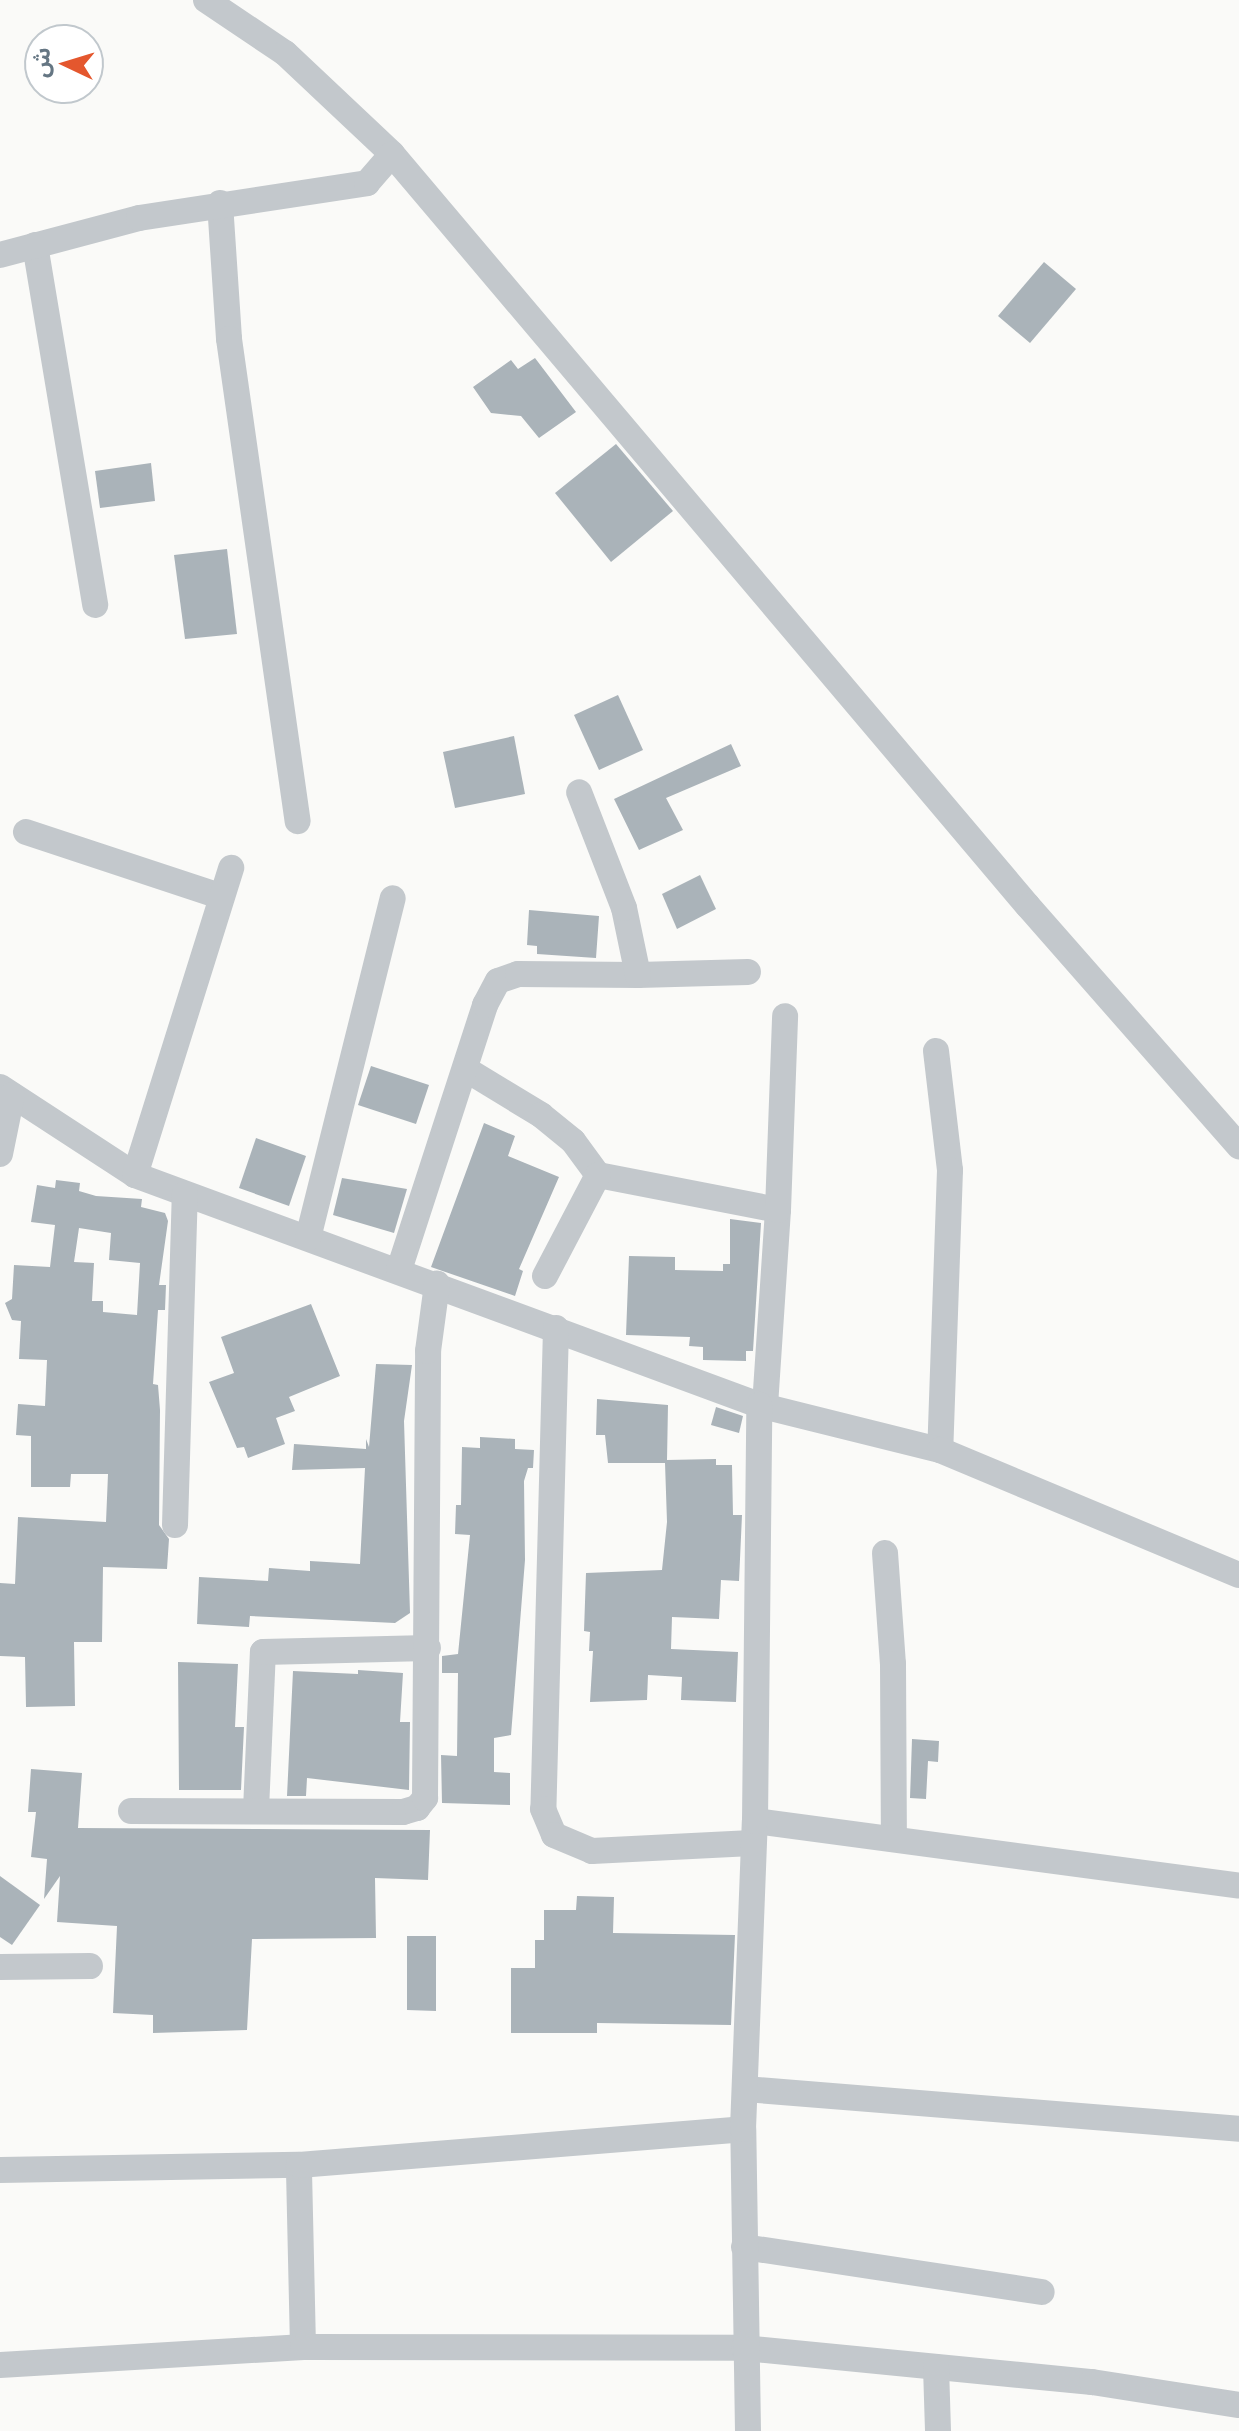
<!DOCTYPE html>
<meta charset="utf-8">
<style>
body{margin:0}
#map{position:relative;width:1239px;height:2431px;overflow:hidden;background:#fafaf8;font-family:Montserrat,"Noto Sans Arabic",sans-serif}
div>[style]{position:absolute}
.building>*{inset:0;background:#aab3b9}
.minor>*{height:26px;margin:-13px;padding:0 13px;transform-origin:13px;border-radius:13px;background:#c3c8cc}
span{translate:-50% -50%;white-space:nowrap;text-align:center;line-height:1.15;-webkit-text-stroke:8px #fff;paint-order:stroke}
.north{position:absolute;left:24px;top:24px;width:80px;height:80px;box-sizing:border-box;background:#fff;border:2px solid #c1c8cd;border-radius:50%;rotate:274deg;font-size:22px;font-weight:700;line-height:32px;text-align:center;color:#657683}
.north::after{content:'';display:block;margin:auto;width:28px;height:36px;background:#e4572e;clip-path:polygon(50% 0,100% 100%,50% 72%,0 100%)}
</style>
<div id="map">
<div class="building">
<i style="clip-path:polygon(1044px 262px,1076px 289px,1030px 343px,998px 316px)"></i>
<i style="clip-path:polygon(535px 358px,576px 412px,539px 438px,521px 416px,491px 413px,473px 387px,511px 360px,518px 369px)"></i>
<i style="clip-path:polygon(616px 444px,673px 511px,611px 562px,555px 493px)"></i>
<i style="clip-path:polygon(151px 463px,155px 501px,100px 508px,95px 471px)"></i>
<i style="clip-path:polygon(227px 549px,237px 634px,185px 639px,174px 555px)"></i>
<i style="clip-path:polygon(618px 695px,643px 750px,599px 770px,574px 715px)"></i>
<i style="clip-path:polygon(514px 736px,525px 794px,455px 808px,443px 752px)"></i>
<i style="clip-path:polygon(731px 744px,741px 766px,666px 798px,683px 830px,639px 850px,614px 799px)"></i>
<i style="clip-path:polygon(700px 875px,716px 909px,677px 929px,662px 894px)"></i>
<i style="clip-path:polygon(529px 910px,599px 916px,596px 958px,537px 954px,537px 946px,527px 945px)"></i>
<i style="clip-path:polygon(371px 1066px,429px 1085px,416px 1124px,358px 1105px)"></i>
<i style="clip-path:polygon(484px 1123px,515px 1136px,508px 1156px,559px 1177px,519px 1269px,523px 1271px,515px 1296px,431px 1267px)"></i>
<i style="clip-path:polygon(256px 1138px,306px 1156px,289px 1206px,239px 1188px)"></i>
<i style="clip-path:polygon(342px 1178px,407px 1189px,394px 1233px,333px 1215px)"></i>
<i style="clip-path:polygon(evenodd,56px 1180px,80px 1183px,79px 1191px,96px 1196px,142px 1199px,141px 1207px,165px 1213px,168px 1221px,159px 1285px,166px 1285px,165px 1310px,158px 1310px,153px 1384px,158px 1385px,160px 1410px,159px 1525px,169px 1539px,167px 1569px,103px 1567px,102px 1642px,74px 1642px,75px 1706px,26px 1707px,25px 1657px,0 1656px,0 1583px,15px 1584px,18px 1517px,106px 1522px,108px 1474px,71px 1474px,70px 1487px,31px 1487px,31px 1436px,16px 1435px,18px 1404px,45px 1406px,47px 1360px,19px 1359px,21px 1321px,12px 1320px,5px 1303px,12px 1299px,14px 1265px,50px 1267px,55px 1225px,31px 1222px,37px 1185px,55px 1188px,56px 1180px,79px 1228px,111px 1233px,109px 1260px,140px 1263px,137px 1315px,103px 1312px,103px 1301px,92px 1301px,94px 1263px,74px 1262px,79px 1228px)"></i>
<i style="clip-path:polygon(730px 1219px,761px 1223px,753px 1351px,746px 1351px,746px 1361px,703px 1360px,703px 1347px,689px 1346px,690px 1337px,626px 1335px,629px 1256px,675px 1257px,675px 1270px,723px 1271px,723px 1264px,730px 1264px)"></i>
<i style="clip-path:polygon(311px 1304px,340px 1376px,289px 1397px,295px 1411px,276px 1418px,285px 1444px,248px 1458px,244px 1447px,237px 1448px,209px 1382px,234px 1373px,221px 1337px)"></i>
<i style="clip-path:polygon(376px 1364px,412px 1365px,404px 1421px,410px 1613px,395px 1623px,250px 1616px,249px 1627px,197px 1624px,199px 1577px,268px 1581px,269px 1568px,310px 1571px,310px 1561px,360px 1564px,365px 1468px,292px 1470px,294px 1444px,366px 1449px,366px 1439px,369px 1447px)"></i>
<i style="clip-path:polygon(597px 1399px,668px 1405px,667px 1460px,716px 1459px,716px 1465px,732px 1465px,733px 1515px,742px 1515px,739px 1581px,721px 1580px,719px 1619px,672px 1617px,671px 1649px,738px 1652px,736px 1702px,681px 1700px,682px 1677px,648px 1675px,647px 1700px,590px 1702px,593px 1651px,589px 1651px,590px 1632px,584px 1631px,586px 1573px,662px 1570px,667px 1522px,665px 1463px,608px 1463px,605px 1435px,596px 1435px)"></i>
<i style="clip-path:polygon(716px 1407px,743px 1416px,739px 1433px,711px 1425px)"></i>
<i style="clip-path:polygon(480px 1437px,515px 1439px,515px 1449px,534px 1450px,533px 1468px,528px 1468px,524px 1481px,525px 1560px,511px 1735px,494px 1738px,494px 1772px,510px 1773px,510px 1805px,442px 1803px,441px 1755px,457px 1756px,458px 1673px,442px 1673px,442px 1656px,458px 1654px,470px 1535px,455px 1534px,456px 1505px,461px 1505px,462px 1447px,480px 1448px)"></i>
<i style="clip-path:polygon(178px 1662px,238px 1664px,235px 1727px,244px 1727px,241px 1790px,179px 1790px)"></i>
<i style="clip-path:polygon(358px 1670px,403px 1673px,400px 1722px,410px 1722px,409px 1790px,307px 1778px,306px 1796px,287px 1796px,293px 1671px,358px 1674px)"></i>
<i style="clip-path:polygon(912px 1739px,939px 1741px,938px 1762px,928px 1761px,926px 1799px,910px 1798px)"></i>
<i style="clip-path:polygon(31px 1769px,82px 1773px,78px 1828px,430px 1830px,428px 1880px,375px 1878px,376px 1938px,252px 1939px,247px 2030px,153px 2033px,153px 2015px,113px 2013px,117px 1926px,57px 1922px,60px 1876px,44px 1899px,47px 1859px,31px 1857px,36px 1812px,28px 1812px)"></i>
<i style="clip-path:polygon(0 1876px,40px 1905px,12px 1945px,0 1937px)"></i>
<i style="clip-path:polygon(577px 1896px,614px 1897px,613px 1933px,735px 1935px,731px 2025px,597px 2023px,597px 2033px,511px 2033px,511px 1968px,535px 1968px,535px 1940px,544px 1940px,544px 1910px,576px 1910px)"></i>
<i style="clip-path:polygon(407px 1936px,436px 1936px,436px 2011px,407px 2010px)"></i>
</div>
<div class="minor">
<i style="left:206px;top:0;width:95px;rotate:33.9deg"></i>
<i style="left:285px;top:53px;width:147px;rotate:43.3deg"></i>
<i style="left:392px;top:154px;width:985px;rotate:49.78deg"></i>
<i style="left:1028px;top:906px;width:320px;rotate:48.7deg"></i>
<i style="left:220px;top:203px;width:136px;rotate:86.2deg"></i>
<i style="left:229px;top:339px;width:487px;rotate:81.9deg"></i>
<i style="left:35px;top:245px;width:365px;rotate:80.5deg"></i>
<i style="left:0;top:255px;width:144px;rotate:-14.9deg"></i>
<i style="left:139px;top:218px;width:231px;rotate:-8.7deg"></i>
<i style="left:367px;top:183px;width:38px;rotate:-49deg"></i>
<i style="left:26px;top:832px;width:206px;rotate:18.3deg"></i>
<i style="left:638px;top:975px;width:110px;rotate:-1.6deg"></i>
<i style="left:936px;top:1051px;width:120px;rotate:83.3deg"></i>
<i style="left:950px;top:1170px;width:280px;rotate:92deg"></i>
<i style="left:467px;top:1070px;width:87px;rotate:31.3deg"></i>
<i style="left:541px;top:1115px;width:41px;rotate:39.1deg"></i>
<i style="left:573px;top:1141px;width:42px;rotate:53.7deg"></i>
<i style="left:598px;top:1175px;width:183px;rotate:11deg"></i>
<i style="left:778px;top:1210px;width:196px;rotate:93.8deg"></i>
<i style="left:0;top:1087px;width:161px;rotate:33.1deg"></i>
<i style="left:135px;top:1175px;width:665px;rotate:20.23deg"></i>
<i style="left:759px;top:1405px;width:187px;rotate:14deg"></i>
<i style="left:940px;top:1450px;width:324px;rotate:22.7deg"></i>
<i style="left:0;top:1154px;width:60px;rotate:-78.5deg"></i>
<i style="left:135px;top:1175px;width:322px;rotate:-72.6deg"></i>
<i style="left:778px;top:1210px;width:194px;rotate:-87.9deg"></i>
<i style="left:308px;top:1238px;width:350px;rotate:-76deg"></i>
<i style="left:399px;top:1270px;width:279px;rotate:-72deg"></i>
<i style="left:485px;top:1005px;width:27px;rotate:-62deg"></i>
<i style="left:498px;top:981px;width:21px;rotate:-19deg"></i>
<i style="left:518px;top:974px;width:120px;rotate:0.5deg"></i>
<i style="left:638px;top:975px;width:68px;rotate:-101.8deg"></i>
<i style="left:624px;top:908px;width:124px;rotate:-111.2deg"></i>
<i style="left:545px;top:1276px;width:114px;rotate:-62.3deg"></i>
<i style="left:556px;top:1328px;width:481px;rotate:91.5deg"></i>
<i style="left:543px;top:1809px;width:28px;rotate:67deg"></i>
<i style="left:554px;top:1835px;width:41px;rotate:22.8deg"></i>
<i style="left:592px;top:1851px;width:160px;rotate:-2.9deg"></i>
<i style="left:175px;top:1525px;width:331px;rotate:-88.3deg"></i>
<i style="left:885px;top:1553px;width:111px;rotate:85.9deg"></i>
<i style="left:893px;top:1664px;width:175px;rotate:89.7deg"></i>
<i style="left:256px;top:1810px;width:158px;rotate:-87.5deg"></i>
<i style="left:263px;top:1652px;width:165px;rotate:-1.4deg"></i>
<i style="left:131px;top:1811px;width:272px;rotate:0.2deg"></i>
<i style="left:403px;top:1812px;width:15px;rotate:-16deg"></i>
<i style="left:417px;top:1808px;width:13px;rotate:-51deg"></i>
<i style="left:425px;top:1798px;width:447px;rotate:-89.6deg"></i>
<i style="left:428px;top:1351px;width:68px;rotate:-82.3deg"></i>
<i style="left:755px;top:1821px;width:488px;rotate:7.6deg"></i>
<i style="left:0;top:1967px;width:90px;rotate:-0.6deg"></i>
<i style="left:745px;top:2089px;width:496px;rotate:4.6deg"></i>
<i style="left:0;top:2170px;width:299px;rotate:-1deg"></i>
<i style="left:744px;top:2247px;width:301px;rotate:8.6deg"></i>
<i style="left:303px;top:2347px;width:182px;rotate:-91.3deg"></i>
<i style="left:299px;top:2165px;width:445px;rotate:-4.6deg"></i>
<i style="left:0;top:2365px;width:304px;rotate:-3.4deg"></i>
<i style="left:303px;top:2347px;width:441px;rotate:0.1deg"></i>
<i style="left:744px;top:2348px;width:350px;rotate:5.6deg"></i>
<i style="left:1092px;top:2382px;width:149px;rotate:8.9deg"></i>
<i style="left:936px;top:2367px;width:64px;rotate:88.2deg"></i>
<i style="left:748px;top:2431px;width:302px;rotate:-90.9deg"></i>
<i style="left:743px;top:2129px;width:308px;rotate:-87.8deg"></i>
<i style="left:755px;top:1821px;width:416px;rotate:-89.4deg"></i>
</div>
<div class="north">ش</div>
</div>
